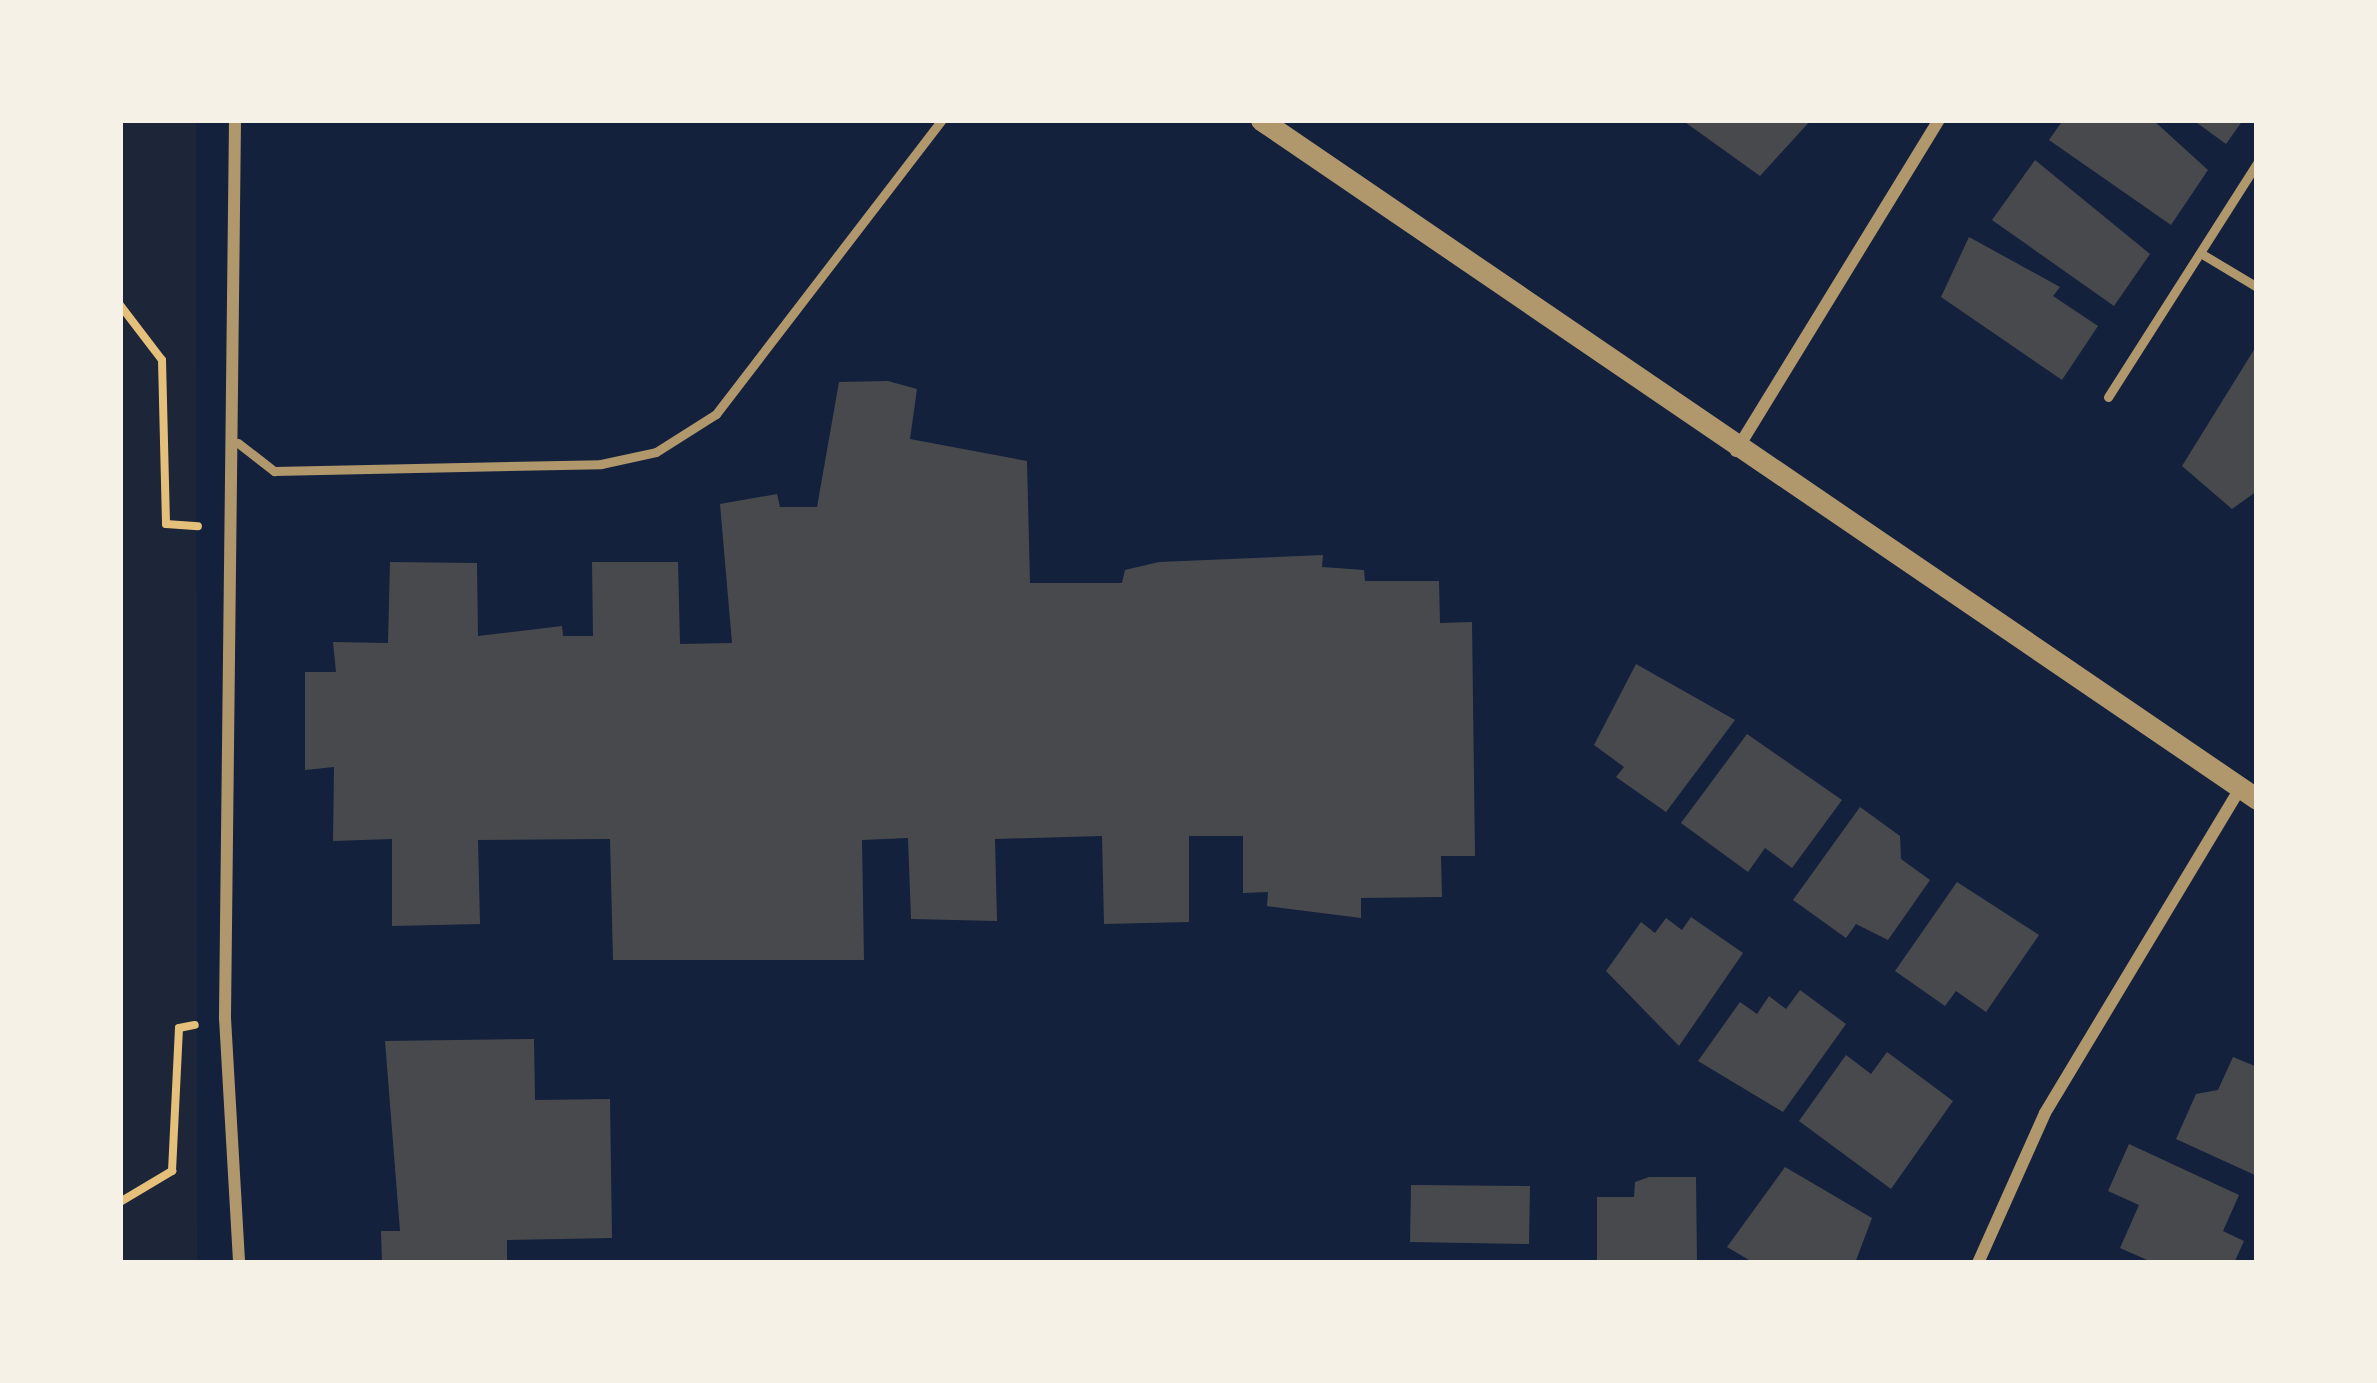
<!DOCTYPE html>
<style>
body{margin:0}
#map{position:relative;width:2377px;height:1383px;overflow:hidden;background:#14213d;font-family:"Open Sans",sans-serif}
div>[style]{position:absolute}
.green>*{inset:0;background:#1d2539}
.building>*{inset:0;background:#48494c}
.path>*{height:8px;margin:-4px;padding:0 4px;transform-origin:4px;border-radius:4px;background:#e5c07b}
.service>*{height:9px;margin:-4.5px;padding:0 4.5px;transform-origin:4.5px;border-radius:4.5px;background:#b1986c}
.minor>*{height:12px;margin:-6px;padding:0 6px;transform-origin:6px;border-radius:6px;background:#b1986c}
.tertiary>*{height:21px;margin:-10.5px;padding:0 10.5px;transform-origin:10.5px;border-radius:10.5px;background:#b1986c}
span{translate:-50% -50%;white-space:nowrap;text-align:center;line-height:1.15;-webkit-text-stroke:9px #f6f1e7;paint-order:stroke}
.frame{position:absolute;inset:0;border:123px solid #f6f1e7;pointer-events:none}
</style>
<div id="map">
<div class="green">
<i style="clip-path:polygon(120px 120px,196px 120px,197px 1263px,120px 1263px)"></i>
</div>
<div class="building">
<i style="clip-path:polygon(1682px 120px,1811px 120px,1760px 176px)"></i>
<i style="clip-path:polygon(2063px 120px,2153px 120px,2208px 170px,2171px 225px,2049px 140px)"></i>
<i style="clip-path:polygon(2193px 120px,2243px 120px,2226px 144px)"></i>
<i style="clip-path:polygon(2035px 160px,2150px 254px,2114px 306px,1992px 220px)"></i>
<i style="clip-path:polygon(1969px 237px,2060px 287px,2053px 296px,2098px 326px,2062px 380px,1941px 297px)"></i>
<i style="clip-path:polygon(2257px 345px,2257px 491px,2232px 509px,2182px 466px)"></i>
<i style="clip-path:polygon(888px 381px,917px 389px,910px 439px,1027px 461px,1030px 583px,1122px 583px,1125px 570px,1159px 562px,1323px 555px,1322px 567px,1364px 570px,1365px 581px,1439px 581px,1440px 623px,1472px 622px,1475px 856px,1441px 856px,1442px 897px,1361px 898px,1361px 918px,1267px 906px,1268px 892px,1243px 893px,1243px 836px,1189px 836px,1189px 922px,1104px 924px,1102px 836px,995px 839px,997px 921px,911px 919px,908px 838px,862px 840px,864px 960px,613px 960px,610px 839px,478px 840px,480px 924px,392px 926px,392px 839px,333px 841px,334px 767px,305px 770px,305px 672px,336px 672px,333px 642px,388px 643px,390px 562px,477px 563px,478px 636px,562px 626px,563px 636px,593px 636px,592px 562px,678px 562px,680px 644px,732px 643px,720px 504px,777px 494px,780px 507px,817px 507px,839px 382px)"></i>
<i style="clip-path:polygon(1636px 664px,1735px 720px,1666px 812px,1616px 777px,1624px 767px,1594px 745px)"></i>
<i style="clip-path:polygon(1747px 734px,1842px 800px,1792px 868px,1765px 848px,1748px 872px,1681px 823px)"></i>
<i style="clip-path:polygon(1860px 807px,1900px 836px,1901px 859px,1930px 880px,1888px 940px,1856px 924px,1846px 938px,1793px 900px)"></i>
<i style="clip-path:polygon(1957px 882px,2039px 935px,1986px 1012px,1956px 991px,1945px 1006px,1895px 971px)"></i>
<i style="clip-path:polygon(1691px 917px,1743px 953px,1679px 1046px,1606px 971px,1641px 922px,1655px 933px,1666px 918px,1682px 930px)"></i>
<i style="clip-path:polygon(1800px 990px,1846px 1024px,1783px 1112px,1698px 1061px,1740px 1002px,1757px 1014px,1769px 996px,1786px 1009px)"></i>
<i style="clip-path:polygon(534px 1039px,535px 1100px,610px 1099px,612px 1238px,507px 1240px,507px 1263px,382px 1263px,381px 1231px,400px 1231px,385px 1041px)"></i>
<i style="clip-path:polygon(1887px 1052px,1953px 1101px,1891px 1189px,1799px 1121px,1846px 1055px,1871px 1074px)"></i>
<i style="clip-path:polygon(2233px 1057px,2257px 1067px,2257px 1176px,2176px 1139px,2196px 1094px,2218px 1090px)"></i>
<i style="clip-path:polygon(2129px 1144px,2239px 1195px,2223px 1231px,2244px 1241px,2234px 1263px,2154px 1263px,2120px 1248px,2139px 1205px,2108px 1191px)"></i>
<i style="clip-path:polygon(1785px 1167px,1872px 1218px,1855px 1263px,1754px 1263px,1727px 1247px)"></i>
<i style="clip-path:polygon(1649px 1177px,1696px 1177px,1697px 1263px,1597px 1263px,1597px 1197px,1634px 1197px,1635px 1182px)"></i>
<i style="clip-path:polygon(1411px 1185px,1530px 1186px,1529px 1244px,1410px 1242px)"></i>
</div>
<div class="path">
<i style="left:120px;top:305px;width:69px;rotate:52.6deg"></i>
<i style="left:162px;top:360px;width:164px;rotate:88.6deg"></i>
<i style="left:166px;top:524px;width:32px;rotate:4deg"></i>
<i style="left:120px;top:1202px;width:61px;rotate:-30.8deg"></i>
<i style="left:172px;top:1171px;width:143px;rotate:-87.2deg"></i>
<i style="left:179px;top:1028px;width:16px;rotate:-11deg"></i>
</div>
<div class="service">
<i style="left:2202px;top:254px;width:64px;rotate:31deg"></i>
<i style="left:2108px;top:397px;width:277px;rotate:-57.5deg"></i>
<i style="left:238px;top:443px;width:46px;rotate:37.9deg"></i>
<i style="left:274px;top:471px;width:327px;rotate:-1.2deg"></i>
<i style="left:601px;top:464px;width:56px;rotate:-12.3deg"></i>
<i style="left:656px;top:452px;width:71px;rotate:-32.3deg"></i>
<i style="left:716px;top:414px;width:371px;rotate:-52.5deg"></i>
</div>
<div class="minor">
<i style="left:235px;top:120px;width:898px;rotate:90.64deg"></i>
<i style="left:225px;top:1018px;width:245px;rotate:86.7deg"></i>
<i style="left:1736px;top:451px;width:388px;rotate:-58.5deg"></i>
<i style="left:1978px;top:1263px;width:164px;rotate:-65.9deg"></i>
<i style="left:2045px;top:1113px;width:377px;rotate:-59deg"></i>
</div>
<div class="tertiary">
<i style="left:1261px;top:120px;width:1205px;rotate:34.28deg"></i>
</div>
<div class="frame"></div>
</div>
